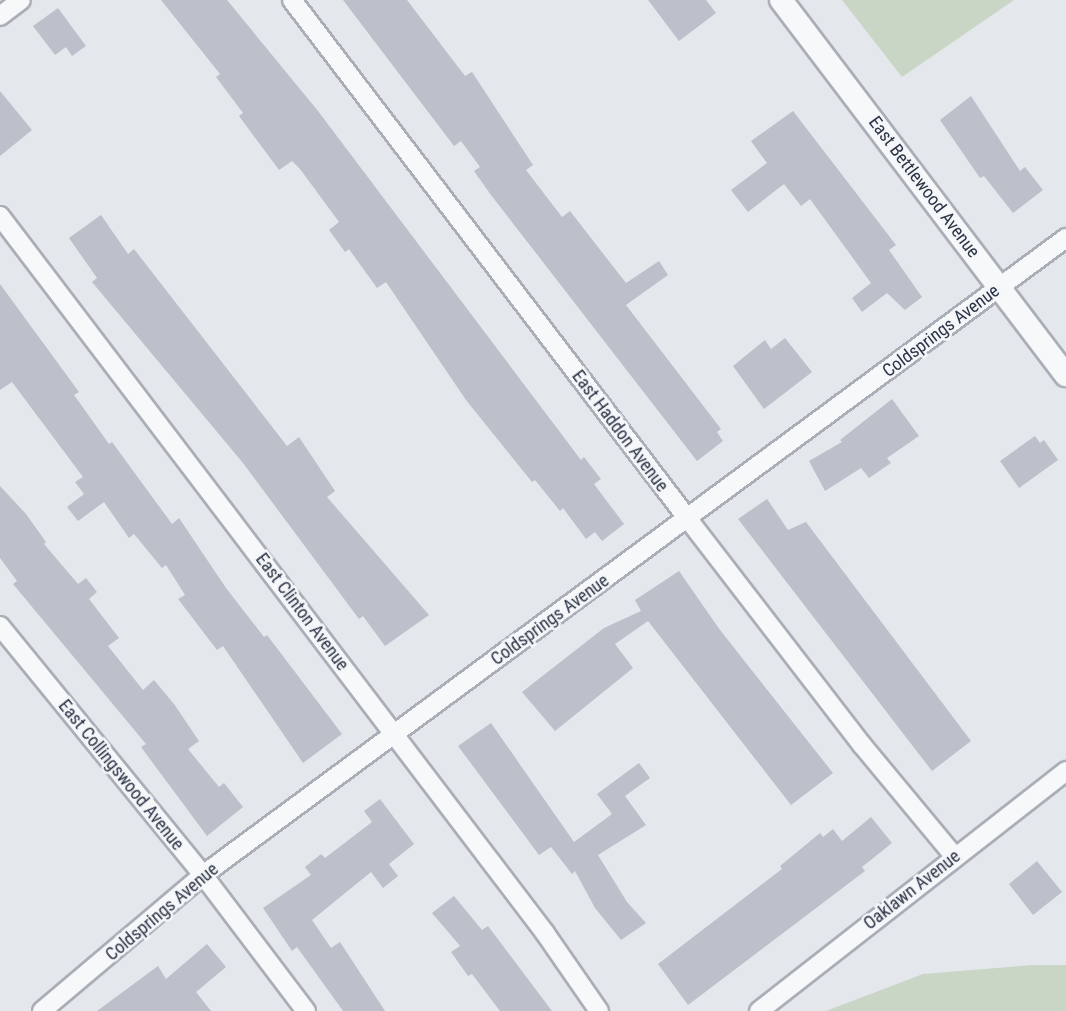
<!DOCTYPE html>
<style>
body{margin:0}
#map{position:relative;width:1066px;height:1011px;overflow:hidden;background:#e4e7ec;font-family:"Roboto Condensed",sans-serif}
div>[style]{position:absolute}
.green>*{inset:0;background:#c9d6c5}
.building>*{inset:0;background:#bbc0ca}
.roads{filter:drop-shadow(2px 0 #a9aeb7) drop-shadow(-2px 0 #a9aeb7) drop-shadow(0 2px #a9aeb7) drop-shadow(0 -2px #a9aeb7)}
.minor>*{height:18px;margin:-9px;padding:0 9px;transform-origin:9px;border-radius:9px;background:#f7f8fa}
.tertiary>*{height:22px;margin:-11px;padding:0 11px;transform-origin:11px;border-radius:11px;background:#f7f8fa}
span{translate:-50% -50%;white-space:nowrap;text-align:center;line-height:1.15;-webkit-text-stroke:5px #f4f6f9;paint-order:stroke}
.street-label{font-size:18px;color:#2b3445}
</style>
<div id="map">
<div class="green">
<i style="clip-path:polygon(842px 0,1014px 0,902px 77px)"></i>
<i style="clip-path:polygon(1032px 965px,1066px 965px,1066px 1011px,826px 1011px,923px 974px)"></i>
</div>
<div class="building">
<i style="clip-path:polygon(161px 0,227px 0,318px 111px,581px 460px,584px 457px,601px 479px,594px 484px,624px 524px,602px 541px,595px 532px,586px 539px,563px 508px,560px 511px,535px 480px,532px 482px,466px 400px,386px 282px,377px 288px,349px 249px,345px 252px,329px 230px,339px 222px,300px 169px,292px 161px,279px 170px,239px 116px,243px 113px,216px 77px,220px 74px)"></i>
<i style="clip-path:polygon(343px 0,407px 0,465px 76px,472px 72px,533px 165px,526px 170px,562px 217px,570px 211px,626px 283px,659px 261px,668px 275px,626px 305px,718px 425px,721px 429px,717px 432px,723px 441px,697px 461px,491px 195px,474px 171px,480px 167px,461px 141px,454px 146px)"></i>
<i style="clip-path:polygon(648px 0,706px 0,716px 13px,679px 41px)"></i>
<i style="clip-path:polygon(58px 8px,86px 46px,72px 56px,66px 47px,55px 55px,33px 26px)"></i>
<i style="clip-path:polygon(0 91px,32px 130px,0 156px)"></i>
<i style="clip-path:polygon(971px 96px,1020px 171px,1025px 167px,1043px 190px,1013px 213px,984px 176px,980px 178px,940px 120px)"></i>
<i style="clip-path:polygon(793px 111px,896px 245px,889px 250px,922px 297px,905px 310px,887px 293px,862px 312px,852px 298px,871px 283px,810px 199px,801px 206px,784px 184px,748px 212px,731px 190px,767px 163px,751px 141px)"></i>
<i style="clip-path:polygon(101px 215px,128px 254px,134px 249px,287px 446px,299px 437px,335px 491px,327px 497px,429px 615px,385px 646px,363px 616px,359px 619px,243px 463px,92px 282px,97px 278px,69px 238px)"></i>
<i style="clip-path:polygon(0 284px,79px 392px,74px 395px,109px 444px,112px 442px,172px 524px,179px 518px,226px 588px,264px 637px,267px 635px,342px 734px,303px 763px,223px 646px,217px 650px,178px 599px,185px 595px,166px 565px,162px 568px,134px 534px,129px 538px,104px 502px,78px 521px,67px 507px,84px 494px,75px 482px,83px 477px,12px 382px,0 390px)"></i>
<i style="clip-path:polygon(785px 338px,812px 372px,764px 409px,733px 366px,765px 340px,771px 349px)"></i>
<i style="clip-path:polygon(892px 399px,919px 436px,887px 458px,891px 463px,869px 478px,861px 468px,825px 491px,809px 461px,842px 442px,840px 440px)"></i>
<i style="clip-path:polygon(1035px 436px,1040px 443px,1044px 440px,1058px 460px,1019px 488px,1000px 461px)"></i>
<i style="clip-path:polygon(0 486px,26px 514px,46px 542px,44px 544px,78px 584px,86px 578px,97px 592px,89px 599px,119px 638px,108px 646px,143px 690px,154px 680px,174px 704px,199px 741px,188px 749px,219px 787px,224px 783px,243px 807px,207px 836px,141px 747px,146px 744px,13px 584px,17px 581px,0 558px)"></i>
<i style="clip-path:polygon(767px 499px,788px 530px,806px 522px,971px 741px,932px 771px,738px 519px)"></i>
<i style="clip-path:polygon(679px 571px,720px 630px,833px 773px,791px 805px,648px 621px,615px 644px,633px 668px,555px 731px,522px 692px,604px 628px,641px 611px,635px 600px)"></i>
<i style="clip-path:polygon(491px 723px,574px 842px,612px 814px,597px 794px,639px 763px,650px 778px,625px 796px,646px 825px,598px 855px,627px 902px,646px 923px,621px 940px,595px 908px,575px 871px,572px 874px,551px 847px,539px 855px,458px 746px)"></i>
<i style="clip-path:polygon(380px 799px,414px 844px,389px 864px,398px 876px,383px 888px,371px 872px,312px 920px,331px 948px,340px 942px,385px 1011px,343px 1011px,297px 947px,292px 951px,263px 908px,311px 875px,305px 867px,321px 854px,325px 858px,372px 822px,364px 811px)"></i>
<i style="clip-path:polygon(871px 817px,892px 843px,862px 867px,865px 871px,688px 1005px,658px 964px,782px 869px,780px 866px,820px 833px,823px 837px,833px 829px,842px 841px)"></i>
<i style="clip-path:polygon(1037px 861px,1062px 892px,1033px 915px,1009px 884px)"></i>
<i style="clip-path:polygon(454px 896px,482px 930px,488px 926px,552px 1011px,500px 1011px,472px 974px,468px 976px,451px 952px,460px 946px,432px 913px)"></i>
<i style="clip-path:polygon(207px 944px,226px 967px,196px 992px,211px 1011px,97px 1011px,158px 966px,166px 979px)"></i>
</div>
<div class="roads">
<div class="minor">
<i style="left:292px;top:0;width:653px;rotate:52.66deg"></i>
<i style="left:688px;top:519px;width:285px;rotate:52.4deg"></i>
<i style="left:862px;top:745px;width:146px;rotate:50.3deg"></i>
<i style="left:0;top:16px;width:26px;rotate:-37deg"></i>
<i style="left:0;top:216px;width:901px;rotate:52.76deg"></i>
<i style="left:545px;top:933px;width:95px;rotate:55.3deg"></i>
<i style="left:0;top:626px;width:321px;rotate:50.8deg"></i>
<i style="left:203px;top:875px;width:171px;rotate:52.9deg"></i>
<i style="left:42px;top:1011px;width:211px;rotate:-40.2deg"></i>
<i style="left:203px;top:875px;width:1073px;rotate:-36.43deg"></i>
<i style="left:759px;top:1011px;width:390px;rotate:-38deg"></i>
</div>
<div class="tertiary">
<i style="left:781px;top:0;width:471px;rotate:52.8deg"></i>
</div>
</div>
<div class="street-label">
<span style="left:924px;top:187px;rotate:53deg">East Bettlewood Avenue</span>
<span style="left:941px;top:331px;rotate:-37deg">Coldsprings Avenue</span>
<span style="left:620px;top:431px;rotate:53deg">East Haddon Avenue</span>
<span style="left:302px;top:612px;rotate:53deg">East Clinton Avenue</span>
<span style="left:550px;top:620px;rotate:-36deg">Coldsprings Avenue</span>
<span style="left:121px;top:775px;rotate:51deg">East Collingswood Avenue</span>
<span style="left:912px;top:890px;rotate:-38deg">Oaklawn Avenue</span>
<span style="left:162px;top:912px;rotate:-40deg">Coldsprings Avenue</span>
</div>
</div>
